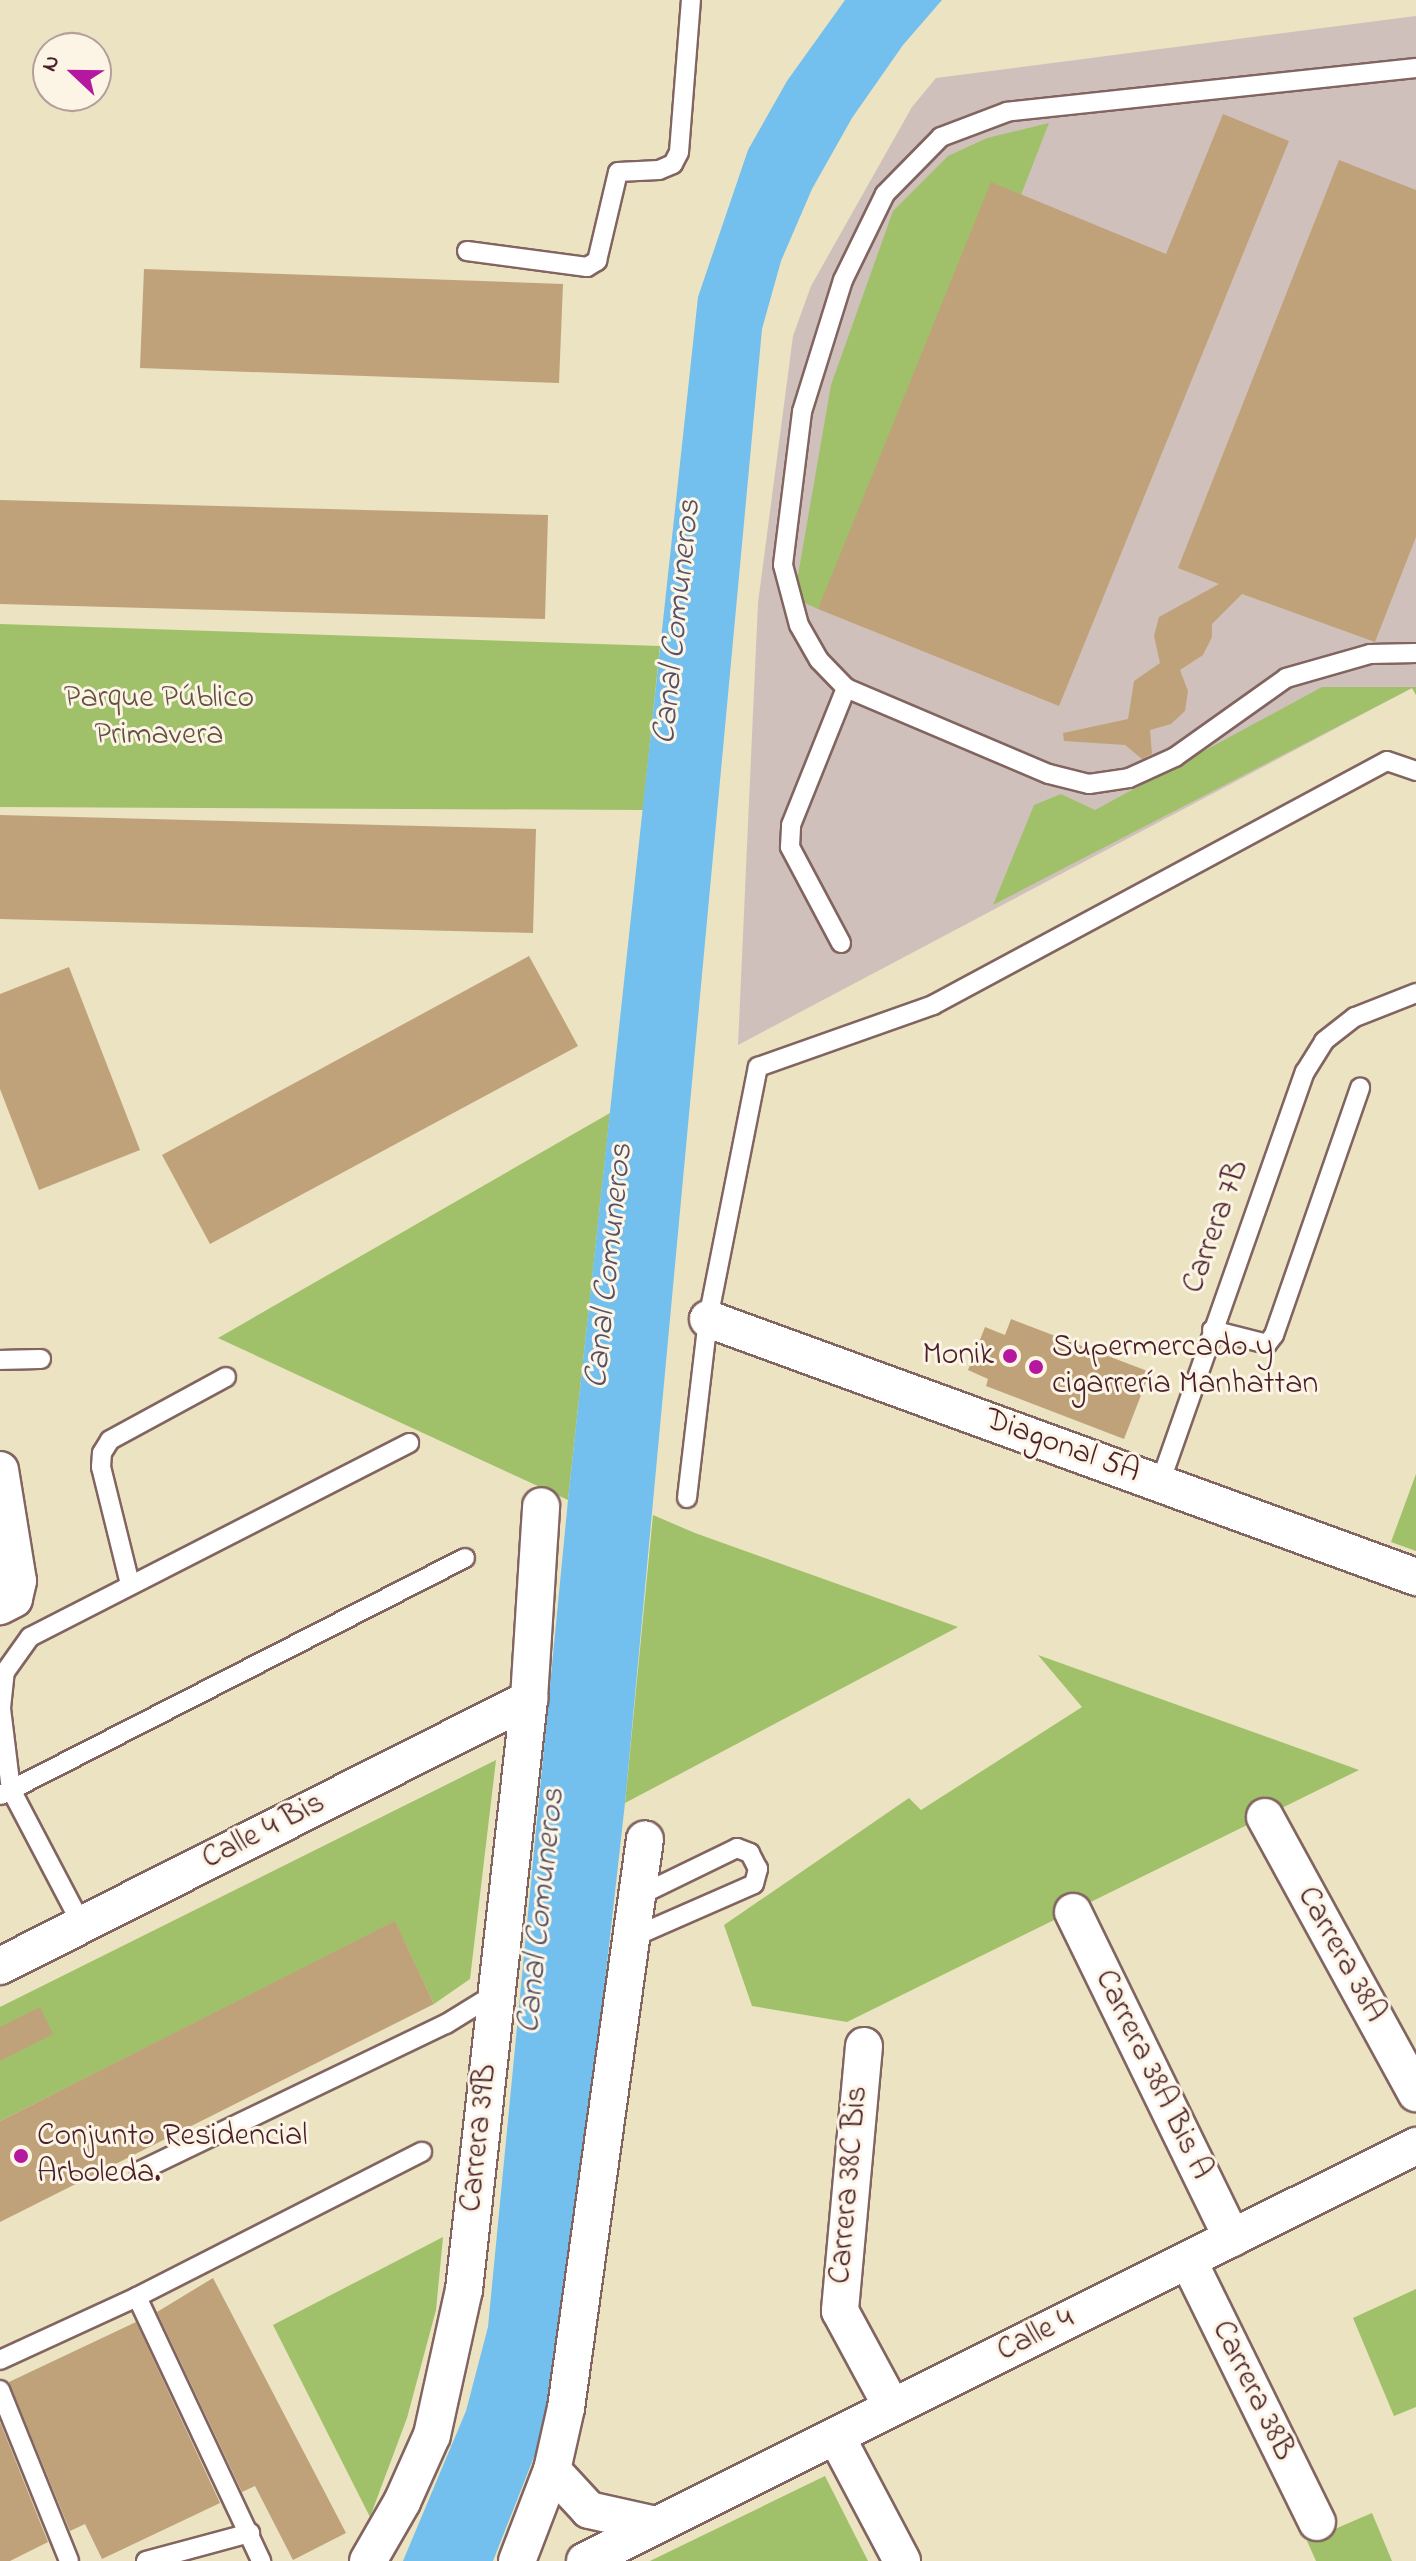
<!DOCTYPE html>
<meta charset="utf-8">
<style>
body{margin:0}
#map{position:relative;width:1416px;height:2561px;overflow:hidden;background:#ebe3c1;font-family:"Indie Flower",sans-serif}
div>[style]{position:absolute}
.industrial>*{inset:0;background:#d0c0bc}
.green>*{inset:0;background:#a0c16a}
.water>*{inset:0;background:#73bfed}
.building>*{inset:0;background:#c0a27a}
.roads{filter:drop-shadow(2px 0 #826460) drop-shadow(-2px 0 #826460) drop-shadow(0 2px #826460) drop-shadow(0 -2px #826460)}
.lane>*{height:18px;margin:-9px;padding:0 9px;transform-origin:9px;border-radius:9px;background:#fff}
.street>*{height:36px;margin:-18px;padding:0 18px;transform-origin:18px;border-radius:18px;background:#fff}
.dots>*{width:22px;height:22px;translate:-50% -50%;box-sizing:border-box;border:4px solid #fcf5e5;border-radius:50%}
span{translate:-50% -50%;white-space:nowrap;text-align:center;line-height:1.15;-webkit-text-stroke:6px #fcf5e5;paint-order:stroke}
.park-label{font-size:32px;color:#64503e}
.street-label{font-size:32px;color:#4a1f2b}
.poi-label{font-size:32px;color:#4a1f2b}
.left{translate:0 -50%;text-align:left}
.right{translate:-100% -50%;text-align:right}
.water-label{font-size:34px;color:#564f65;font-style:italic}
.north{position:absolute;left:32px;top:32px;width:80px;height:80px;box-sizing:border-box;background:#fcf5e5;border:2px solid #b59f9b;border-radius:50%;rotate:292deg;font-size:22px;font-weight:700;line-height:32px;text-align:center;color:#4a1f2b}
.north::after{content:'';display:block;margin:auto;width:28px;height:36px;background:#b5179e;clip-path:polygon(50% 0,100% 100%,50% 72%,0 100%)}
</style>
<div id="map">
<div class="industrial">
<i style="clip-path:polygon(1416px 16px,1416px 695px,1412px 688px,738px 1045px,758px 603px,793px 336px,811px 286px,912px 107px,936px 78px)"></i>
</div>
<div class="green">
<i style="clip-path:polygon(1049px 123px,1021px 195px,818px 609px,794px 598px,831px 385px,893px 211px,948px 156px,987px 138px)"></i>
<i style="clip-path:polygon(0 624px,660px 646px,643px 810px,0 807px)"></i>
<i style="clip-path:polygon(1322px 687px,1416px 687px,1416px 695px,1412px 688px,993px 905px,1034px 805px,1061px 794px,1095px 810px)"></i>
<i style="clip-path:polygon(610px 1113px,568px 1500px,218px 1338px)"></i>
<i style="clip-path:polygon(1416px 1474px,1416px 1551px,1391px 1542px)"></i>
<i style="clip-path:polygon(653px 1515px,695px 1533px,958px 1627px,625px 1803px)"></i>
<i style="clip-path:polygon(1038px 1655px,1359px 1770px,847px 2022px,752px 2006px,724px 1925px,909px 1798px,921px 1810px,1082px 1707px)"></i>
<i style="clip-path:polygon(496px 1760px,470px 1979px,434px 2004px,395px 1922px,0 2121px,0 2007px)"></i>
<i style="clip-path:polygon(443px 2237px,436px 2310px,407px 2418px,370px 2517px,273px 2325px)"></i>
<i style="clip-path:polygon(1416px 2289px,1416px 2407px,1394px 2416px,1353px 2318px)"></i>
<i style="clip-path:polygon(825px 2476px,868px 2561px,650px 2561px)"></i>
<i style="clip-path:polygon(1372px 2513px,1392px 2561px,1316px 2561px,1307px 2541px)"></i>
</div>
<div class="water">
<i style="clip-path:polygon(845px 0,942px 0,903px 45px,852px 118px,812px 189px,781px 261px,762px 329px,625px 1803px,567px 2320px,543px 2434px,493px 2561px,403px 2561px,466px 2411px,488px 2327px,568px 1500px,698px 297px,748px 150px,787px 81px)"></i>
</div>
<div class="building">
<i style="clip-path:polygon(1223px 114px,1289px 141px,1059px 706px,818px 609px,991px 182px,1166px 254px)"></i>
<i style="clip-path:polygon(1339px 160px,1416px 190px,1416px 537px,1375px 642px,1242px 594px,1212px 624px,1212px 637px,1203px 655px,1180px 670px,1188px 691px,1185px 711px,1171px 724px,1150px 730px,1152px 754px,1142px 759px,1125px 745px,1064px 741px,1063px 733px,1128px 719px,1134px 681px,1160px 663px,1154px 636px,1159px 617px,1219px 584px,1178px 568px)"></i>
<i style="clip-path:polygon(144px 269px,563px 284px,559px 383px,140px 368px)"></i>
<i style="clip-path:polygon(0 500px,548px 515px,545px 619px,0 604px)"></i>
<i style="clip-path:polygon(0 815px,536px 829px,533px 933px,0 919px)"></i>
<i style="clip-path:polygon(529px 956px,578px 1046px,210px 1244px,162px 1155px)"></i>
<i style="clip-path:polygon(69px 967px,140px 1150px,39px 1190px,0 1089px,0 994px)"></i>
<i style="clip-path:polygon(1011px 1319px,1150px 1372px,1124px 1439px,986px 1386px,988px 1379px,968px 1370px,985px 1327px,1005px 1335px)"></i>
<i style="clip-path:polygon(395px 1921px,434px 2004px,0 2222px,0 2121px)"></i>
<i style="clip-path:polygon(40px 2007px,53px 2034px,0 2061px,0 2027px)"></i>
<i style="clip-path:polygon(213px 2278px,346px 2533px,293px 2560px,255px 2486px,242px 2492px,157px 2312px)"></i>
<i style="clip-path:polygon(136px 2322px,220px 2503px,102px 2559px,85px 2524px,70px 2531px,9px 2382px)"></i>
<i style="clip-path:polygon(0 2422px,48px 2542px,10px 2561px,0 2561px)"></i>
</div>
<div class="roads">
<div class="lane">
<i style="left:1416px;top:68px;width:411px;rotate:173.9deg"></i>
<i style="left:1007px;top:112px;width:71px;rotate:159.3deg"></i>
<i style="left:941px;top:137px;width:80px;rotate:134.5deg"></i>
<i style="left:885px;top:194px;width:96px;rotate:116deg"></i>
<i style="left:843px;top:280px;width:138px;rotate:107.3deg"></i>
<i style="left:802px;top:412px;width:154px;rotate:97.1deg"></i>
<i style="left:783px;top:565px;width:62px;rotate:75.1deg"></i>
<i style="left:799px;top:625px;width:40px;rotate:60.3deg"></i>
<i style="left:819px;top:660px;width:39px;rotate:46deg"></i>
<i style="left:846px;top:688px;width:220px;rotate:23deg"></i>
<i style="left:1049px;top:774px;width:41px;rotate:14deg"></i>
<i style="left:1089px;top:784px;width:40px;rotate:-8.5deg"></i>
<i style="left:1129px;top:778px;width:51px;rotate:-24.5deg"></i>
<i style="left:1175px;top:757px;width:136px;rotate:-35.4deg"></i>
<i style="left:1286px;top:678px;width:87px;rotate:-15.9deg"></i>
<i style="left:1370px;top:654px;width:46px;rotate:-1.2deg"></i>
<i style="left:467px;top:251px;width:121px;rotate:7.6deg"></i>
<i style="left:587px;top:267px;width:12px;rotate:-31deg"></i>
<i style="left:597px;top:261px;width:91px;rotate:-76.7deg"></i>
<i style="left:618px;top:172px;width:41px;rotate:-2.8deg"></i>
<i style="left:659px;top:170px;width:15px;rotate:-23deg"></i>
<i style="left:673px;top:164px;width:13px;rotate:-63deg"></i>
<i style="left:679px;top:152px;width:152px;rotate:-85.5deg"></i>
<i style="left:841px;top:943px;width:109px;rotate:-118deg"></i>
<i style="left:790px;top:847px;width:22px;rotate:-87deg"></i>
<i style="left:791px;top:825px;width:148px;rotate:-68.1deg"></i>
<i style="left:1212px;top:1330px;width:57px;rotate:14.3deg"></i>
<i style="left:1267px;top:1344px;width:11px;rotate:-52deg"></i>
<i style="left:1274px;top:1335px;width:262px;rotate:-70.8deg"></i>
<i style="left:0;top:1360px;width:41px;rotate:-1.4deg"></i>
<i style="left:1160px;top:1483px;width:436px;rotate:-70.6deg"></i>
<i style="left:1305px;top:1072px;width:36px;rotate:-58deg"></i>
<i style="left:1324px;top:1041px;width:39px;rotate:-38deg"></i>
<i style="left:1355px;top:1017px;width:66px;rotate:-21.5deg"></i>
<i style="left:687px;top:1498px;width:180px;rotate:-83.3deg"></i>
<i style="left:708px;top:1319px;width:257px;rotate:-78.8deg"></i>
<i style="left:758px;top:1067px;width:186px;rotate:-19.5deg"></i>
<i style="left:933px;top:1005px;width:515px;rotate:-28.26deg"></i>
<i style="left:1387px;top:761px;width:31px;rotate:19deg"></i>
<i style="left:130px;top:1584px;width:121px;rotate:-103.9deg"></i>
<i style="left:101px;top:1467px;width:14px;rotate:-86deg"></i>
<i style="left:102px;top:1453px;width:15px;rotate:-58deg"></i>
<i style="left:110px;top:1440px;width:132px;rotate:-28.5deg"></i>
<i style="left:1px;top:1795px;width:521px;rotate:-27.06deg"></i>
<i style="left:82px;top:1925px;width:153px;rotate:-117.7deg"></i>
<i style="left:11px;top:1790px;width:83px;rotate:-97deg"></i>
<i style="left:1px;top:1708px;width:36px;rotate:-84deg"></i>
<i style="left:5px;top:1672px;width:43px;rotate:-54.5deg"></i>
<i style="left:30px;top:1637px;width:426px;rotate:-27.1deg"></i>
<i style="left:631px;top:1938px;width:134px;rotate:-23.7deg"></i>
<i style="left:754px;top:1884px;width:16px;rotate:-75deg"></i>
<i style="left:758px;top:1869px;width:18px;rotate:-117deg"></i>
<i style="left:750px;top:1853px;width:14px;rotate:-159deg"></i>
<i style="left:737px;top:1848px;width:110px;rotate:154.1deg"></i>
<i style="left:140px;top:2171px;width:339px;rotate:-25.7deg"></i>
<i style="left:446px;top:2024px;width:55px;rotate:-31.7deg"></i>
<i style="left:137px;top:2297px;width:292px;rotate:64.8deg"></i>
<i style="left:0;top:2360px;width:151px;rotate:-24.7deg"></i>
<i style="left:137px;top:2297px;width:320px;rotate:-27deg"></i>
<i style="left:0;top:2390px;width:184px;rotate:68deg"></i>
<i style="left:146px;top:2561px;width:108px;rotate:-15.1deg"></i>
</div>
<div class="street">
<i style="left:708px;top:1319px;width:754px;rotate:20.02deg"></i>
<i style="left:0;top:1470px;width:112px;rotate:80.8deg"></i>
<i style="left:18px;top:1581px;width:18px;rotate:103deg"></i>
<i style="left:14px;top:1599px;width:16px;rotate:153deg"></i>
<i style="left:1265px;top:1817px;width:315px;rotate:61.3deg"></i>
<i style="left:1073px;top:1912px;width:363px;rotate:64deg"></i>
<i style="left:0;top:1966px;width:593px;rotate:-26.78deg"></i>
<i style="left:864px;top:2046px;width:266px;rotate:95.2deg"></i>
<i style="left:840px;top:2311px;width:109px;rotate:61.6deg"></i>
<i style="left:1188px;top:2260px;width:292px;rotate:63.8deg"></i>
<i style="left:837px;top:2438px;width:139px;rotate:62.1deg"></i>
<i style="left:552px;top:2470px;width:54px;rotate:47.2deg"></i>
<i style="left:589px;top:2510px;width:69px;rotate:12.6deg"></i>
<i style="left:368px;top:2561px;width:68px;rotate:-60deg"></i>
<i style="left:402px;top:2502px;width:73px;rotate:-65.9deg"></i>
<i style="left:432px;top:2435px;width:148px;rotate:-77.6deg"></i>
<i style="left:464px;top:2290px;width:595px;rotate:-83.72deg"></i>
<i style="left:529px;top:1699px;width:193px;rotate:-86.4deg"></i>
<i style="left:517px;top:2561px;width:97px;rotate:-69deg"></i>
<i style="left:552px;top:2470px;width:64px;rotate:-77.3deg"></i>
<i style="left:566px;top:2408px;width:574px;rotate:-82.1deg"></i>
<i style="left:585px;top:2561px;width:929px;rotate:-26.54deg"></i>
</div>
</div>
<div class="dots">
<i style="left:1010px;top:1356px;background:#b5179e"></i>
<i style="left:1036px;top:1367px;background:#b5179e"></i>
<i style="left:21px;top:2156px;background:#b5179e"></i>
</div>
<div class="park-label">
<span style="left:159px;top:718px">Parque Público<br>Primavera</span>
</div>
<div class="street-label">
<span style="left:1217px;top:1227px;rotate:-70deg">Carrera 7B</span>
<span style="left:1062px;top:1447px;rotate:20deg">Diagonal 5A</span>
<span style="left:264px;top:1832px;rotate:-27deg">Calle 4 Bis</span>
<span style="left:1340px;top:1955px;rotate:61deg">Carrera 38A</span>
<span style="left:1152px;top:2075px;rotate:64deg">Carrera 38A Bis A</span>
<span style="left:480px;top:2138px;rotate:-84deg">Carrera 39B</span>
<span style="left:850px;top:2185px;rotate:-85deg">Carrera 38C Bis</span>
<span style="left:1036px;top:2336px;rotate:-27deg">Calle 4</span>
<span style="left:1252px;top:2391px;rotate:64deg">Carrera 38B</span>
</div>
<div class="poi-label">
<span class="left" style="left:1052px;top:1367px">Supermercado y<br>cigarrería Manhattan</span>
<span class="right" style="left:994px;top:1356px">Monik</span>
<span class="left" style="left:37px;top:2156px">Conjunto Residencial<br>Arboleda.</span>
</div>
<div class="water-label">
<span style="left:678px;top:622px;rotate:-84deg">Canal Comuneros</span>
<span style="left:610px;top:1266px;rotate:-84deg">Canal Comuneros</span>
<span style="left:542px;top:1911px;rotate:-84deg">Canal Comuneros</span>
</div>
<div class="north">N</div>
</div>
